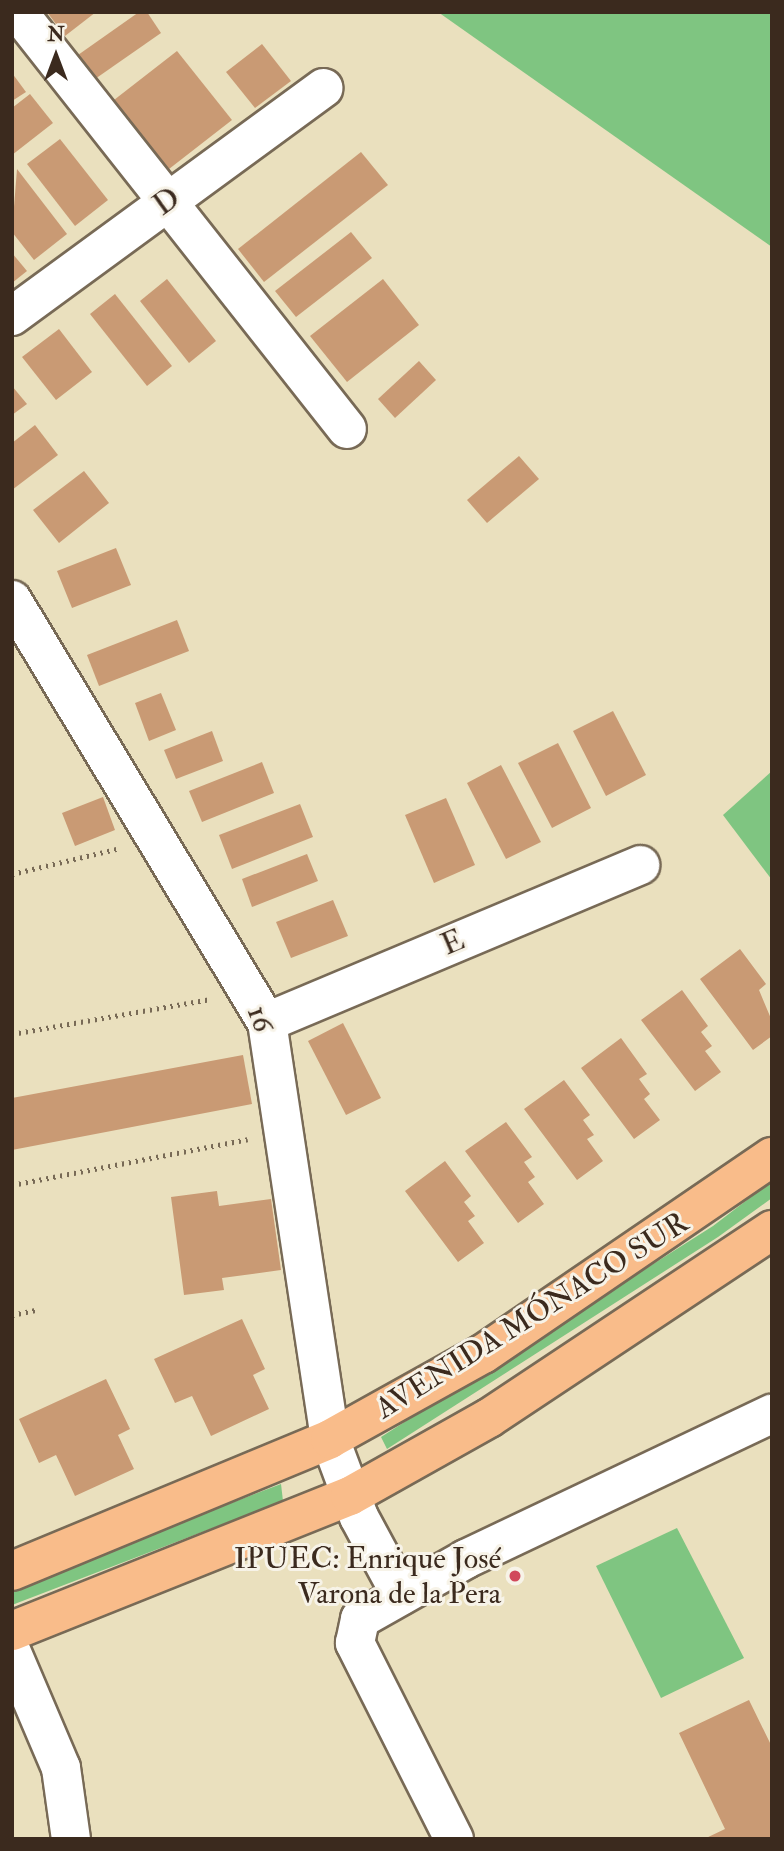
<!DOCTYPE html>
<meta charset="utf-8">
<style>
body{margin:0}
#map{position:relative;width:784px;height:1851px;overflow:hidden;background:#eae0be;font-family:"IM FELL Double Pica",serif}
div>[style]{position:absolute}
.green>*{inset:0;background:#7fc581}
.building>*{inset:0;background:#c99a74}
.path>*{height:4.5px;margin-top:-2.25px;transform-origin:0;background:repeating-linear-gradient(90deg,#786a56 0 2px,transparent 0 7px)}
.roads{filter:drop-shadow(2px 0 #786a56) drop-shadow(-2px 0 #786a56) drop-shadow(0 2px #786a56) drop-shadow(0 -2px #786a56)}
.minor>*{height:38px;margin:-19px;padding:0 19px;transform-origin:19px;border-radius:19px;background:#fff}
.major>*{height:38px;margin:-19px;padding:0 19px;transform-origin:19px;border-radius:19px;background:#f9bc8a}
.dots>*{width:19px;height:19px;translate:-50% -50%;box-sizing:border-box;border:4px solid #f7f3e8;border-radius:50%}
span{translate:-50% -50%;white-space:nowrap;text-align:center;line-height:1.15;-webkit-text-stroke:6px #f7f3e8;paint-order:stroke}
.street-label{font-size:30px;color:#3b2a1e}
.poi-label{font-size:30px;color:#3b2a1e}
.right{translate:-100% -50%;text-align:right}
.frame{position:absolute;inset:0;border:14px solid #3b2a1e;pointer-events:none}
.north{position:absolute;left:21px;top:21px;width:70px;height:70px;-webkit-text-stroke:5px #f7f3e8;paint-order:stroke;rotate:0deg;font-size:19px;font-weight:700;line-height:28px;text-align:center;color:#3b2a1e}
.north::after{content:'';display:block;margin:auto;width:24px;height:32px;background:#3b2a1e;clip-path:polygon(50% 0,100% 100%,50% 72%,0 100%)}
</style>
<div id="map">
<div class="green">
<i style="clip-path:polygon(438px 12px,772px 12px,772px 247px,762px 240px)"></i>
<i style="clip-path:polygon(772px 771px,772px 880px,723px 815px)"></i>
<i style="clip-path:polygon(772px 1181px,772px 1198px,718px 1237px,387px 1449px,381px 1437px,713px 1226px)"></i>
<i style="clip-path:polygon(281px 1484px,283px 1501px,12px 1605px,12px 1587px)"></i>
<i style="clip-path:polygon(677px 1528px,744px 1658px,661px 1698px,596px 1566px)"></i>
</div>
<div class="building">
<i style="clip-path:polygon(47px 12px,96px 12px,65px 36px)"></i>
<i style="clip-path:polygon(139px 12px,147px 12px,161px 33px,95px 79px,78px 55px)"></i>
<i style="clip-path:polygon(262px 44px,291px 81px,255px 108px,226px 72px)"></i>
<i style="clip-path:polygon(177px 51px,232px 120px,169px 169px,114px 100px)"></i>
<i style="clip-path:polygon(12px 73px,26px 92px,12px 101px)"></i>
<i style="clip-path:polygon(30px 94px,53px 123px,12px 155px,12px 108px)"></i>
<i style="clip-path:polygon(60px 139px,108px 200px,75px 226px,27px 164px)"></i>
<i style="clip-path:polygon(361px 152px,388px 185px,264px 282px,238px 249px)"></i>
<i style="clip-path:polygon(17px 169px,67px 234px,34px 260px,12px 232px)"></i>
<i style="clip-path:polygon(351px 232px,372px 258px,296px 317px,275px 291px)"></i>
<i style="clip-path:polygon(12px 253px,27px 271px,12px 283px)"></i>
<i style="clip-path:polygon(167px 279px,216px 341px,189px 363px,140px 301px)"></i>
<i style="clip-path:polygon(383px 279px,419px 325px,347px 382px,310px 336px)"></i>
<i style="clip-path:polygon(115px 294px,172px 366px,147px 386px,90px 314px)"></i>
<i style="clip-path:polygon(59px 329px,92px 372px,56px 400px,22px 357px)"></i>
<i style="clip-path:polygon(419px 361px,436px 380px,395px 418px,378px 399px)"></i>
<i style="clip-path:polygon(12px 386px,27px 404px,12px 415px)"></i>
<i style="clip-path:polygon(35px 425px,58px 455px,12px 490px,12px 443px)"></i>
<i style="clip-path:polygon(519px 456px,539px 479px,487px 523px,467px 500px)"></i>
<i style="clip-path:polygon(84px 471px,109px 503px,59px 543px,33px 510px)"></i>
<i style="clip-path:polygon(116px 548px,131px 585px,72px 608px,57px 571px)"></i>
<i style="clip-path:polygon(177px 620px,189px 651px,99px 686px,87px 655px)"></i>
<i style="clip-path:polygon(161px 693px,176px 730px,149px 741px,135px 703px)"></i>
<i style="clip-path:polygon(613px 711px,646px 775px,606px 796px,573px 731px)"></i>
<i style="clip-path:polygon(212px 731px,223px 761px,176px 779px,164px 750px)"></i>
<i style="clip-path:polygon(558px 743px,591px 808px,552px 828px,518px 763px)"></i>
<i style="clip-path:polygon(262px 762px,274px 793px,202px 822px,189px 791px)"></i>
<i style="clip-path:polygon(501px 765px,541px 842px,506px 859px,467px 783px)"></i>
<i style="clip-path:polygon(103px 797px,115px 830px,75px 846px,62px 813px)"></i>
<i style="clip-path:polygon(446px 798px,475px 865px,434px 883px,405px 815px)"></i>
<i style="clip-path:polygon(300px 804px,313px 837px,232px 869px,219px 835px)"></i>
<i style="clip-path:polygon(307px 854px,318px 881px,252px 907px,242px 879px)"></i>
<i style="clip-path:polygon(333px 900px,348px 936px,291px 958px,276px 922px)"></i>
<i style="clip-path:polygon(740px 949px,766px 984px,759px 990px,772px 1021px,772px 1036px,753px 1050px,700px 979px)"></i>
<i style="clip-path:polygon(682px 990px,708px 1026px,701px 1032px,712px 1046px,705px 1051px,721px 1072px,695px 1091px,641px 1020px)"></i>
<i style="clip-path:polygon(343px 1023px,381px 1098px,346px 1115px,308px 1041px)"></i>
<i style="clip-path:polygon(621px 1038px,647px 1074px,639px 1079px,650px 1094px,644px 1099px,660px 1120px,634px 1139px,581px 1068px)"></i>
<i style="clip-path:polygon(243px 1055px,252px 1104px,12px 1150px,12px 1098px)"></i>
<i style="clip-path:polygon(564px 1080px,590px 1115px,583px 1120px,594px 1135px,587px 1139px,603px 1161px,577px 1180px,524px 1109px)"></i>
<i style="clip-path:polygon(506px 1122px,532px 1157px,524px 1162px,535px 1177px,528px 1182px,544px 1204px,518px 1223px,465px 1151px)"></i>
<i style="clip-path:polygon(445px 1161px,471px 1196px,464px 1202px,475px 1216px,468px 1221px,484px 1243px,458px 1262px,405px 1191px)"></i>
<i style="clip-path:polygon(217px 1191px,219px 1206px,271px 1199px,281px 1270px,222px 1278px,224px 1290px,184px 1295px,171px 1197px)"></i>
<i style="clip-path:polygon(242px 1319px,265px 1369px,253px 1375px,269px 1409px,211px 1436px,192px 1396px,175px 1403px,154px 1359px)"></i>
<i style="clip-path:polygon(106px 1379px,130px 1429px,118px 1435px,134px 1469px,75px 1496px,56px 1455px,39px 1463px,19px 1419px)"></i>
<i style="clip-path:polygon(749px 1700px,772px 1747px,772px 1839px,704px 1839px,725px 1829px,679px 1733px)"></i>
</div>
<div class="path">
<i style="left:12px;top:874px;width:111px;rotate:-13.5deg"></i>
<i style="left:12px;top:1034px;width:202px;rotate:-10deg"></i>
<i style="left:12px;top:1185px;width:240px;rotate:-11deg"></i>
<i style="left:12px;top:1315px;width:24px;rotate:-12deg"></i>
</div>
<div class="roads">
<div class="minor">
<i style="left:18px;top:12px;width:531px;rotate:51.73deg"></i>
<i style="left:12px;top:316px;width:386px;rotate:-36.2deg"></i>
<i style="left:12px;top:600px;width:493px;rotate:58.9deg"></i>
<i style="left:267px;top:1022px;width:422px;rotate:81.4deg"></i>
<i style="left:330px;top:1439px;width:83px;rotate:69.6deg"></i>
<i style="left:359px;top:1517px;width:89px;rotate:61.7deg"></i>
<i style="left:267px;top:1022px;width:405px;rotate:-22.8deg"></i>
<i style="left:12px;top:1653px;width:125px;rotate:66.9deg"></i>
<i style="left:61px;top:1768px;width:72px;rotate:82deg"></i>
<i style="left:454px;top:1839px;width:220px;rotate:-116.8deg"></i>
<i style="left:355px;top:1643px;width:25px;rotate:-78deg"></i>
<i style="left:360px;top:1619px;width:122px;rotate:-29.5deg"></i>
<i style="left:466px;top:1559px;width:339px;rotate:-25.4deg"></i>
</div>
<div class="major">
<i style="left:12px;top:1571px;width:344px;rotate:-22.5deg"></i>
<i style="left:330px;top:1439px;width:175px;rotate:-29.1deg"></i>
<i style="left:483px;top:1354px;width:350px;rotate:-34.3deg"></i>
<i style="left:12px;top:1631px;width:364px;rotate:-21.8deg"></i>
<i style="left:350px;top:1496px;width:159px;rotate:-29.3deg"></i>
<i style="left:489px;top:1418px;width:340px;rotate:-33.6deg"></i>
</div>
</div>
<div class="dots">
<i style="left:515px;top:1576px;background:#d1495b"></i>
</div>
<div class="street-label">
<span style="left:167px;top:202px;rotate:-36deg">D</span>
<span style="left:453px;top:943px;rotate:-23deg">E</span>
<span style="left:260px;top:1019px;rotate:69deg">16</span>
<span style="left:532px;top:1316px;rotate:-32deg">AVENIDA MÓNACO SUR</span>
</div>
<div class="poi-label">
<span class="right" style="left:501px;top:1576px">IPUEC: Enrique José<br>Varona de la Pera</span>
</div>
<div class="frame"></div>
<div class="north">N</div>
</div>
